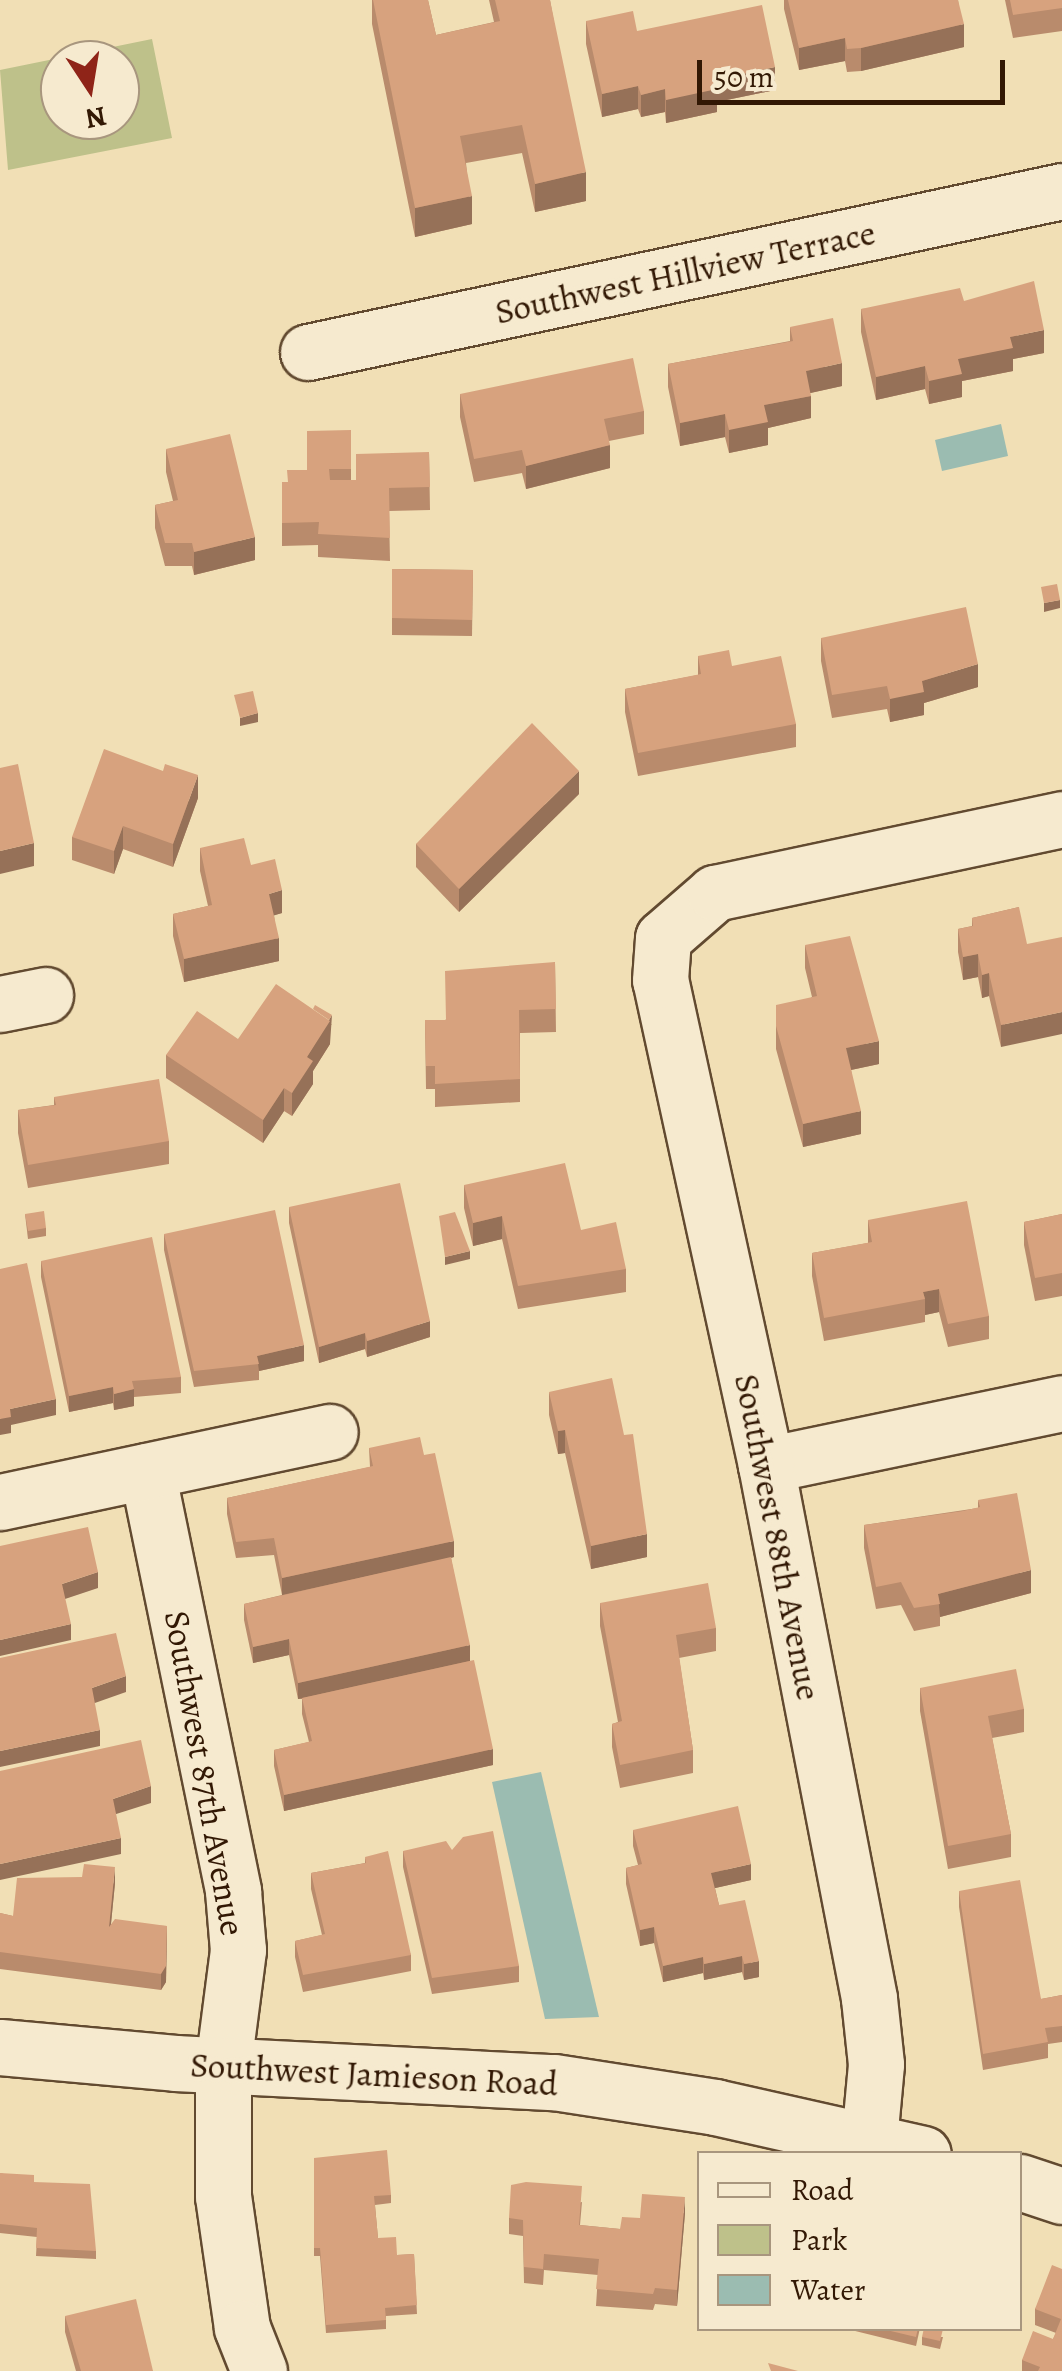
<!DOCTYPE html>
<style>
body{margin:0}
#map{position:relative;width:1062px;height:2371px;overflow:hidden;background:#f1dfb5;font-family:Alegreya,serif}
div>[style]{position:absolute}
.green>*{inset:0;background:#bec18a}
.water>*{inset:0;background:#9bbcb1}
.roads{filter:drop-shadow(2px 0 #624a30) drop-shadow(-2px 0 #624a30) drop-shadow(0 2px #624a30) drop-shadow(0 -2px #624a30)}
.minor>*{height:55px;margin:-27.5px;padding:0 27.5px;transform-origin:27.5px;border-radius:27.5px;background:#f6eacf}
.wall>*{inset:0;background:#b98b6c}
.shaded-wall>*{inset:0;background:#967158}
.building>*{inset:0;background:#d7a27e}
span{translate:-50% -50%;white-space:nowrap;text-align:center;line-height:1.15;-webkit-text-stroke:9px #f6eacf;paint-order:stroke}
.street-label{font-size:35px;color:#321804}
.legend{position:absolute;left:697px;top:2151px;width:325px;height:180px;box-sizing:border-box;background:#f6eacf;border:2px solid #a8967e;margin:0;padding:12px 18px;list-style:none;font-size:30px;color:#321804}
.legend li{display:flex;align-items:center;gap:20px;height:50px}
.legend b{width:50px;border:2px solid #a8967e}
.north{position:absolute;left:40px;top:40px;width:100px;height:100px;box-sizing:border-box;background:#f6eacf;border:2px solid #a8967e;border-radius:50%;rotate:168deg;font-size:28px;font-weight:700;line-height:40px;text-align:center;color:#321804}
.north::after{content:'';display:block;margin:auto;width:35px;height:45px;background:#8f2418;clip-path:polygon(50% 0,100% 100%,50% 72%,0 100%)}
.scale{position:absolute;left:697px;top:60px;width:308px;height:45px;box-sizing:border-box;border:5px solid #321804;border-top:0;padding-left:12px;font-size:30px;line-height:35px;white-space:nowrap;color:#321804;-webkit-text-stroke:8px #f6eacf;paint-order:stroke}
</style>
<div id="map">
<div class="green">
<i style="clip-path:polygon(evenodd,152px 39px,172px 138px,8px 170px,0 70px,152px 39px,60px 60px,120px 60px,120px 120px,60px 120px,60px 60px)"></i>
</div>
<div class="water">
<i style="clip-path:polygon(1001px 424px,1008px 456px,942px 471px,935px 440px)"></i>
<i style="clip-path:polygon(541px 1772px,599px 2017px,545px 2019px,492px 1782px)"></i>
</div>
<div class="roads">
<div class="minor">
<i style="left:308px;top:352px;width:771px;rotate:-12.05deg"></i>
<i style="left:0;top:1004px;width:46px;rotate:-11.3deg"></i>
<i style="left:766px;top:1465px;width:302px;rotate:-11.8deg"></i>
<i style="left:147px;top:1471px;width:429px;rotate:78.4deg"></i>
<i style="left:233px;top:1891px;width:59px;rotate:85.2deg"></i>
<i style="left:238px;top:1950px;width:117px;rotate:97.4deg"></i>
<i style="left:223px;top:2066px;width:130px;rotate:90deg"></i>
<i style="left:223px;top:2196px;width:133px;rotate:81.8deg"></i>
<i style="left:242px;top:2328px;width:46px;rotate:68.4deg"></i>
<i style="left:0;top:1502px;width:337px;rotate:-12deg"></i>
<i style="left:0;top:2047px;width:176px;rotate:5.2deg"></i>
<i style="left:175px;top:2063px;width:379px;rotate:2.9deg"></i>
<i style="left:554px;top:2082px;width:163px;rotate:8.8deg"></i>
<i style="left:715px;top:2107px;width:213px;rotate:12.7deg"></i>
<i style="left:869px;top:2140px;width:76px;rotate:-84.7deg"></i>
<i style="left:876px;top:2064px;width:66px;rotate:-96.1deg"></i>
<i style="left:869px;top:1998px;width:543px;rotate:-100.94deg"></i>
<i style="left:766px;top:1465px;width:496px;rotate:-102.3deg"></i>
<i style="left:660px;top:980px;width:42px;rotate:-85.9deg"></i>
<i style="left:663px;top:938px;width:69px;rotate:-40.9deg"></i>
<i style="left:715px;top:893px;width:355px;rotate:-12deg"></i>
<i style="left:1020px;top:2182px;width:44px;rotate:18.4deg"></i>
</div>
</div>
<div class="wall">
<i style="clip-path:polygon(372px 0,428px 0,436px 35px,494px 22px,489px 0,550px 0,586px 201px,535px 212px,522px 153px,466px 163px,472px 224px,415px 237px,372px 24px)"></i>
<i style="clip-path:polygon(784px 0,958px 0,964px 47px,861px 71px,847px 72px,845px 61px,799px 70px,784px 9px)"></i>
<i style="clip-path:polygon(1005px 0,1062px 0,1062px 31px,1013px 38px)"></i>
<i style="clip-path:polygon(586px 21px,637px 31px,775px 90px,717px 102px,717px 112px,666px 123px,665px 112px,641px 117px,638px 109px,602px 117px,586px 44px)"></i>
<i style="clip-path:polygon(964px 301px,1044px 353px,1013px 359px,1013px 371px,962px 381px,962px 397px,929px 404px,925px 389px,876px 400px,861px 332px,861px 309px)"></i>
<i style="clip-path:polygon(790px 327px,842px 386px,810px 393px,811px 418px,768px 428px,768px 445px,729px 453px,725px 437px,680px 446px,668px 387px,668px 364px,790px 341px)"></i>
<i style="clip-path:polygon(460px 394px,644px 411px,644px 434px,609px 441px,610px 468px,526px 489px,522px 473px,474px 482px,460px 417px)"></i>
<i style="clip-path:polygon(351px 430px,351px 480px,356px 480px,429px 452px,430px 510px,389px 511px,390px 561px,318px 557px,318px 545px,282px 546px,282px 482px,288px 482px,307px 470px)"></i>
<i style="clip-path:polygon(166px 449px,255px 560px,194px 575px,192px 566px,165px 566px,155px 528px,155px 505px,173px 501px,166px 472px)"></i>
<i style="clip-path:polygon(392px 569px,473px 570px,472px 636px,392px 635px)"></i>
<i style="clip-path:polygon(821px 638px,978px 687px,924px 703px,924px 715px,890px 722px,887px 709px,832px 718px,821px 661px)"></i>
<i style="clip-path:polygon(698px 656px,732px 666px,796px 724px,796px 747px,638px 776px,625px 712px,625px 689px,698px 675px)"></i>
<i style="clip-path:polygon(579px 794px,459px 912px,416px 867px,416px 844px)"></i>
<i style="clip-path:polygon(198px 798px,173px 867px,123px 849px,114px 874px,72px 860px,72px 837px)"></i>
<i style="clip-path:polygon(200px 848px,251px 865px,282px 913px,274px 915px,279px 961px,184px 982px,173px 936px,173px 914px,208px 906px,200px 871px)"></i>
<i style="clip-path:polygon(1019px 907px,1001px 1047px,989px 996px,982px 998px,978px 977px,963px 980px,958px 952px,958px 929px,972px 926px,972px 918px)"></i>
<i style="clip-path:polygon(805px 945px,879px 1064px,851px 1070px,861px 1134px,803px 1147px,776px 1049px,776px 1026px,812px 997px,805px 968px)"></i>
<i style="clip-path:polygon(555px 962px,556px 1032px,520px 1033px,520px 1102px,435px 1107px,435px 1089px,426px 1089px,425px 1020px,445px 1020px)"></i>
<i style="clip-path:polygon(332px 1024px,330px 1026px,330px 1044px,313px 1071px,313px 1084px,292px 1116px,284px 1111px,263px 1143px,166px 1078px,166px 1055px,238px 1039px)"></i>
<i style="clip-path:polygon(54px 1097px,169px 1141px,169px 1164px,28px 1188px,18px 1133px,18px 1110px,54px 1105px)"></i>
<i style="clip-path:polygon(464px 1185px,581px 1230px,626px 1269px,626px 1292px,518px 1309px,502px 1239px,473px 1246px,464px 1208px)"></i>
<i style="clip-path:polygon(289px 1207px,430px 1337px,367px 1357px,365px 1349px,319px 1363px,289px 1223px)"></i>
<i style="clip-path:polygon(25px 1214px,46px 1228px,46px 1236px,28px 1239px)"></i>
<i style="clip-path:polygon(1062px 1214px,1062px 1296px,1035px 1301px,1024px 1245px,1024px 1222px)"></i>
<i style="clip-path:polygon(868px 1220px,989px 1316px,989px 1339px,948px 1347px,939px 1312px,925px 1315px,925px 1322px,824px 1341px,812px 1276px,812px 1253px,868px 1243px)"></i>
<i style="clip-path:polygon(164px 1234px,304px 1361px,259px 1371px,259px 1380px,194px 1387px,164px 1250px)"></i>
<i style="clip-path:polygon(41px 1261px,181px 1377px,181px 1393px,134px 1397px,134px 1406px,114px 1410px,113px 1403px,69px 1412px,41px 1277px)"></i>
<i style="clip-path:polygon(549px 1392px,647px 1557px,591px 1569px,565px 1453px,558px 1454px,549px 1415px)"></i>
<i style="clip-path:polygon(369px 1448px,424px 1455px,454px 1557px,451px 1558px,470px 1661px,493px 1765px,284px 1811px,274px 1766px,274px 1750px,309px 1742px,302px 1714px,302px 1699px,298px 1699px,289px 1655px,253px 1663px,244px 1620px,244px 1604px,282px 1595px,274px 1555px,236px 1558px,227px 1514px,227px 1498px,370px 1467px)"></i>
<i style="clip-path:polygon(978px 1500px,1031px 1593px,940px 1617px,940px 1626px,914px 1631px,901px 1605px,876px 1609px,864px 1548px,864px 1525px,978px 1508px)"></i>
<i style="clip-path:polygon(600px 1603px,716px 1628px,716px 1651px,679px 1658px,693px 1750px,693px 1773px,620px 1788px,612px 1747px,612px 1724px,618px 1722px,600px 1626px)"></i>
<i style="clip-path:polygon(920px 1688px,1024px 1709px,1024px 1732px,992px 1738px,1011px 1834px,1011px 1857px,948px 1869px,920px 1711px)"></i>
<i style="clip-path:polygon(633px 1830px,751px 1880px,715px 1888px,719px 1905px,759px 1977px,744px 1980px,742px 1972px,704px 1980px,703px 1973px,663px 1982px,654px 1943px,640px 1946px,626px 1884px,626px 1868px,638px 1865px,633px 1846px)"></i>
<i style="clip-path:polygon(452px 1850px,519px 1966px,519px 1982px,432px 1994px,403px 1867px,403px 1851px)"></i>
<i style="clip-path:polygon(365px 1857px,411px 1955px,411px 1971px,303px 1992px,295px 1957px,295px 1941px,322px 1935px,311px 1889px,311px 1873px,365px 1863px)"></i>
<i style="clip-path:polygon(115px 1883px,111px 1924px,167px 1926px,166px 1982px,161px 1990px,0 1969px,0 1913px,13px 1916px)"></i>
<i style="clip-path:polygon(959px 1891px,1041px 1999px,1062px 1995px,1062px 2042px,1048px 2044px,1048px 2058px,983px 2070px,959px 1907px)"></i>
<i style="clip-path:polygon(314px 2158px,391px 2195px,391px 2203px,375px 2205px,378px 2238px,397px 2255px,414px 2254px,417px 2314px,386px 2316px,386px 2329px,326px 2333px,320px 2256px,314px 2256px)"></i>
<i style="clip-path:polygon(0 2173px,34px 2182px,96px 2251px,96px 2259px,36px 2256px,37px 2237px,0 2233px)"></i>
<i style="clip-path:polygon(582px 2202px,580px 2225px,620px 2229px,640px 2218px,685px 2213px,677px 2306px,655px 2304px,653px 2310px,596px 2306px,598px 2275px,544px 2270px,543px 2285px,524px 2283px,523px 2236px,509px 2234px,509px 2218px)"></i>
<i style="clip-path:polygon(1062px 2269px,1062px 2371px,1022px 2371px,1022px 2360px,1053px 2339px,1056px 2333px,1035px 2325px,1035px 2309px)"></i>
<i style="clip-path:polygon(65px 2316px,153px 2371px,76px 2371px,65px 2332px)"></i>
<i style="clip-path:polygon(843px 2328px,920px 2328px,916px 2346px)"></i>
<i style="clip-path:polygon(922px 2337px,943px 2337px,940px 2349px,922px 2345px)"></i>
</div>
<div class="shaded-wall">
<i style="clip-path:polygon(964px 24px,964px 47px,861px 71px,861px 48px)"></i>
<i style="clip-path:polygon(845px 38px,845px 61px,799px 70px,799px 48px)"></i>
<i style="clip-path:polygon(775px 67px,775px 90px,717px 102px,717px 112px,666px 123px,666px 100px,714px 80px)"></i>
<i style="clip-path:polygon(638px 86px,638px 109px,602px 117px,602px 94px)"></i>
<i style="clip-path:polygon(665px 89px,665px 112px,641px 117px,641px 95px)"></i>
<i style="clip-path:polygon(586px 172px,586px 201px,535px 212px,535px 184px)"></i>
<i style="clip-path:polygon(472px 196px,472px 224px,415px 237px,415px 208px)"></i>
<i style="clip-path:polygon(1044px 330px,1044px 353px,1013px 359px,1013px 371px,962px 381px,962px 397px,929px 404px,929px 381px,958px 359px,1010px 337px)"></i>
<i style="clip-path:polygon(842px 363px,842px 386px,806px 394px,806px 371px)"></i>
<i style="clip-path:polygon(925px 366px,925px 389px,876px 400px,876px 377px)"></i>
<i style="clip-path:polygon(811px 396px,811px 418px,768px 428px,768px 445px,729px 453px,729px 430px,764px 405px)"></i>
<i style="clip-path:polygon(725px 414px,725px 437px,680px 446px,680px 423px)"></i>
<i style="clip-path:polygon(610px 445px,610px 468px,526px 489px,526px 466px)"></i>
<i style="clip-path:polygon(255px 537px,255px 560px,194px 575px,194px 552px)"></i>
<i style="clip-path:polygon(1060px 600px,1060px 608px,1044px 612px,1044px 603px)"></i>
<i style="clip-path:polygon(978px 664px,978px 687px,924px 703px,924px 715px,890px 722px,890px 699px,922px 681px)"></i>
<i style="clip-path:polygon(258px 713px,258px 722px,240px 726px,240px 718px)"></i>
<i style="clip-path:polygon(579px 771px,579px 794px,459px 912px,459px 889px)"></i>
<i style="clip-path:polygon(198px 775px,198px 798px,173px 867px,173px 844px)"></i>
<i style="clip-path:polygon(123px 826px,123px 849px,114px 874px,114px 851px)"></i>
<i style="clip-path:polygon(34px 843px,34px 866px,0 874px,0 851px)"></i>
<i style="clip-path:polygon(282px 890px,282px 913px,269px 917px,269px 894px)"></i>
<i style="clip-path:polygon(279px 938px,279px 961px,184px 982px,184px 959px)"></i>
<i style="clip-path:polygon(978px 954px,978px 977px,963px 980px,963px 957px)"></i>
<i style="clip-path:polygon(989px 973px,989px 996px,982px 998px,982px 975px)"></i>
<i style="clip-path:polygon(1062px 1012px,1062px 1034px,1001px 1047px,1001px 1025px)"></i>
<i style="clip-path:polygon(332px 1015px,330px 1044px,313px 1071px,313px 1084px,292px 1116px,292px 1093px,307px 1057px)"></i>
<i style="clip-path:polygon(879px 1041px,879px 1064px,846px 1071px,846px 1048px)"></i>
<i style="clip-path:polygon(284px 1088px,284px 1111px,263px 1143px,263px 1120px)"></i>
<i style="clip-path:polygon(861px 1111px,861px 1134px,803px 1147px,803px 1124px)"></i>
<i style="clip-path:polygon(502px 1216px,502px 1239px,473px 1246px,473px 1223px)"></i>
<i style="clip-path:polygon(470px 1251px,470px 1259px,445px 1265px,445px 1257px)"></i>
<i style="clip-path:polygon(939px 1289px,939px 1312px,925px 1315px,925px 1299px,923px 1292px)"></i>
<i style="clip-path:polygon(430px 1321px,430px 1337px,367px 1357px,367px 1341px)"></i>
<i style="clip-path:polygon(365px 1333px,365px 1349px,319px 1363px,319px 1347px)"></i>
<i style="clip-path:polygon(304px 1345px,304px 1361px,259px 1371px,257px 1356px)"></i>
<i style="clip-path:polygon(113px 1387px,113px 1403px,69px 1412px,69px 1396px)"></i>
<i style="clip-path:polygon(134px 1389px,134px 1406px,114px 1410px,114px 1394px)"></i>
<i style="clip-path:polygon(56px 1399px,56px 1415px,11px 1425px,11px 1433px,0 1435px,0 1419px,10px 1409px)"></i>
<i style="clip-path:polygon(565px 1430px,565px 1453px,558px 1454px,558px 1431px)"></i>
<i style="clip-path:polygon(647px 1534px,647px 1557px,591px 1569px,591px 1546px)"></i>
<i style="clip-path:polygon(454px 1541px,454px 1557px,282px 1595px,282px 1578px)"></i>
<i style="clip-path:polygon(1031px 1570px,1031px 1593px,940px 1617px,938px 1594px)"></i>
<i style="clip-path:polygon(98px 1572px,98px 1588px,62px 1600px,62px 1584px)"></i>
<i style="clip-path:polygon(71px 1624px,71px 1640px,0 1656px,0 1640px)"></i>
<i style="clip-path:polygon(289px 1639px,289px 1655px,253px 1663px,253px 1647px)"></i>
<i style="clip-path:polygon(470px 1645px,470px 1661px,298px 1699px,298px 1683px)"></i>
<i style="clip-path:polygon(126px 1676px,126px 1692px,92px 1704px,92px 1688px)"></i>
<i style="clip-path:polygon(100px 1730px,100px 1746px,0 1767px,0 1751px)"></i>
<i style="clip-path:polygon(493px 1749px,493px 1765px,284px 1811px,284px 1795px)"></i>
<i style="clip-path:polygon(151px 1786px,151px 1803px,113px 1815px,113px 1799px)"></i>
<i style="clip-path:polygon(121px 1838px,121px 1854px,0 1880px,0 1864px)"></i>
<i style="clip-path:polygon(751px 1864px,751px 1880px,711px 1889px,711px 1873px)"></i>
<i style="clip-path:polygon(115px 1867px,115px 1883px,109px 1943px,109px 1927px)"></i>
<i style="clip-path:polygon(167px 1926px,166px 1982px,161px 1990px,161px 1974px)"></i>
<i style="clip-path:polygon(654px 1927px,654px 1943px,640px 1946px,640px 1930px)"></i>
<i style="clip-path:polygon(742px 1956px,742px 1972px,704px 1980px,704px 1964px)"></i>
<i style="clip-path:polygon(703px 1957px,703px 1973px,663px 1982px,663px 1966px)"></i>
<i style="clip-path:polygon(759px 1961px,759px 1977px,744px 1980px,744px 1964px)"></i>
<i style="clip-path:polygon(685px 2197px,685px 2213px,677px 2306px,677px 2290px)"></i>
</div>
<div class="building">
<i style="clip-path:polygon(373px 0,428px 0,436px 35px,500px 21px,495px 0,550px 0,586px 172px,535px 184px,522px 125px,460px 136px,472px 196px,415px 208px)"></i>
<i style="clip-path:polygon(788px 0,958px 0,964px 24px,861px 48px,847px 49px,845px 38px,799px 48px)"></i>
<i style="clip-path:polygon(1010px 0,1062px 0,1062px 8px,1013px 15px)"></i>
<i style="clip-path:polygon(762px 5px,775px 67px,714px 80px,717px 89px,666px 100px,665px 89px,641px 95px,638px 86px,602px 94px,586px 21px,633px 11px,637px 31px)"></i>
<i style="clip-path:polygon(1034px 281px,1044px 330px,1010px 337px,1013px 348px,958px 359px,962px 374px,929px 381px,925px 366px,876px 377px,861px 309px,960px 288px,964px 301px)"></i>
<i style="clip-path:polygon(833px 318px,842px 363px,806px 371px,811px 396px,764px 405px,768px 422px,729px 430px,725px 414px,680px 423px,668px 364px,793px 341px,790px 327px)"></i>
<i style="clip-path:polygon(633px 358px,644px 411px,604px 419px,610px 445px,526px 466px,522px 450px,474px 459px,460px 394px)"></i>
<i style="clip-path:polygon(351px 430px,351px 469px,329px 469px,330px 480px,356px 480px,356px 454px,429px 452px,430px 487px,389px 488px,390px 538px,318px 534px,319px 522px,282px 523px,282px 482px,288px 482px,287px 470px,307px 470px,307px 431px)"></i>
<i style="clip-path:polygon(230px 434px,255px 537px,194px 552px,192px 543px,165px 543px,155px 505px,178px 500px,166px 449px)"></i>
<i style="clip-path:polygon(392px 569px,473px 570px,472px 620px,392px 618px)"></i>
<i style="clip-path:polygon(1057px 584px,1060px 600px,1044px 603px,1041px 587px)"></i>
<i style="clip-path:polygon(966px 607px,978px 664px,922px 681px,924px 692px,890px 699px,887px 686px,832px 695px,821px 638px)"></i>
<i style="clip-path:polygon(729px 650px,732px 666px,781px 656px,796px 724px,638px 753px,625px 689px,701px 674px,698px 656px)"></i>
<i style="clip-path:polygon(253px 691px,258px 713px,240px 718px,234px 695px)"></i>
<i style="clip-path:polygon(532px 723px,579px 771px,459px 889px,416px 844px)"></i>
<i style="clip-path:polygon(104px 749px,163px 771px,165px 764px,198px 775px,173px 844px,123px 826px,114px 851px,72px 837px)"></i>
<i style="clip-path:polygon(18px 764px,34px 843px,0 851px,0 768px)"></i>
<i style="clip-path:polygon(244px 838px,251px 865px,275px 859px,282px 890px,269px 894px,279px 938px,184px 959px,173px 914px,212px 905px,200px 848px)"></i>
<i style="clip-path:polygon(1019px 907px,1027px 944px,1062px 937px,1062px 1012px,1001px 1025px,989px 973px,982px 975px,978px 954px,963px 957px,958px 929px,973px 926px,972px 918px)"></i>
<i style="clip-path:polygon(850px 936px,879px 1041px,846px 1048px,861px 1111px,803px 1124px,776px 1026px,776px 1005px,817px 996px,805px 945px)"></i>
<i style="clip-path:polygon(555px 962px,556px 1009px,519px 1010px,520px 1079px,435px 1084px,435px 1066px,426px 1066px,425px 1020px,446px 1020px,445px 971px)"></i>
<i style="clip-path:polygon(276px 984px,330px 1021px,307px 1057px,313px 1061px,292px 1093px,284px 1088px,263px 1120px,166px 1055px,197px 1011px,238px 1039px)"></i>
<i style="clip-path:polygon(315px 1005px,332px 1015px,329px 1020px,313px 1009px)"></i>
<i style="clip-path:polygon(159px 1079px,169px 1141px,28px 1165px,18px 1110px,56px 1105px,54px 1097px)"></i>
<i style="clip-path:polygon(565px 1163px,581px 1230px,616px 1222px,626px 1269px,518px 1286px,502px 1216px,473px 1223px,464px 1185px)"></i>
<i style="clip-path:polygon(400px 1183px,430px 1321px,367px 1341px,365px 1333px,319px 1347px,289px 1207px)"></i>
<i style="clip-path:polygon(967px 1201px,989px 1316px,948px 1324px,939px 1289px,923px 1292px,925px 1299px,824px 1318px,812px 1253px,872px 1242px,868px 1220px)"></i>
<i style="clip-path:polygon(275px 1210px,304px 1345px,257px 1356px,259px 1364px,194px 1371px,164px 1234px)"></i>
<i style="clip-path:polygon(44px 1211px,46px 1228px,28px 1231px,25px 1214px)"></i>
<i style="clip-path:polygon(455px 1212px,470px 1251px,445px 1257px,439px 1216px)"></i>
<i style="clip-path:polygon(1062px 1214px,1062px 1273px,1035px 1278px,1024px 1222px)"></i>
<i style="clip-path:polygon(152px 1237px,181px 1377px,132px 1381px,134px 1389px,114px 1394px,113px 1387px,69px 1396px,41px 1261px)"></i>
<i style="clip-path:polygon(27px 1263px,56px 1399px,10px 1409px,11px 1417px,0 1419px,0 1269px)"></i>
<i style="clip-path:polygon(612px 1378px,624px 1435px,633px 1434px,647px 1534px,591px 1546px,565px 1430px,558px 1431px,549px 1392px)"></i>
<i style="clip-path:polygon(420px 1437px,424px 1455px,435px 1453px,454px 1541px,282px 1578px,274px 1538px,236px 1542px,227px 1498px,373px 1466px,369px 1448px)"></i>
<i style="clip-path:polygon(1017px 1493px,1031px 1570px,938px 1594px,940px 1604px,914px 1608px,901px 1582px,876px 1587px,864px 1525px,963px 1511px,980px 1507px,978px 1500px)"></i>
<i style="clip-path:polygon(88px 1527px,98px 1572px,62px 1584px,71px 1624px,0 1640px,0 1546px)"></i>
<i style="clip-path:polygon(451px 1557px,470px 1645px,298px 1683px,289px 1639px,253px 1647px,244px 1604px)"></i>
<i style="clip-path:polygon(708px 1583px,716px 1628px,676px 1635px,693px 1750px,620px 1765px,612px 1724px,622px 1721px,600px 1603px)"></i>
<i style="clip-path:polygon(116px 1633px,126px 1676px,92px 1688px,100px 1730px,0 1751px,0 1658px)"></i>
<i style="clip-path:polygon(474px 1660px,493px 1749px,284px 1795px,274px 1750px,312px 1741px,302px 1698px)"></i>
<i style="clip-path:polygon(1016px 1669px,1024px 1709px,988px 1716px,1011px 1834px,948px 1846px,920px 1688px)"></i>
<i style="clip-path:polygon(141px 1740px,151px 1786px,113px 1799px,121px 1838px,0 1864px,0 1771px)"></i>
<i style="clip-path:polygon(738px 1806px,751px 1864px,711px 1873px,719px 1905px,745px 1900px,759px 1961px,744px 1964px,742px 1956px,704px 1964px,703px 1957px,663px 1966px,654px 1927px,640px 1930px,626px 1868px,642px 1864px,633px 1830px)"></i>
<i style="clip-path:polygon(493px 1831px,519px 1966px,432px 1978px,403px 1851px,446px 1841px,452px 1850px,463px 1837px)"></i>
<i style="clip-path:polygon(388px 1851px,411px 1955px,303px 1975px,295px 1941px,325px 1934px,311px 1873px,366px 1863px,365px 1857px)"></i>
<i style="clip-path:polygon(84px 1864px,115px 1867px,109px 1927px,115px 1919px,167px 1926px,166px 1966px,161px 1974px,0 1952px,0 1913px,13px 1916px,17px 1878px,82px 1877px)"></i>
<i style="clip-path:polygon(1020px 1880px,1041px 1999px,1062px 1995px,1062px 2026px,1045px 2028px,1048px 2042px,983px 2054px,959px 1891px)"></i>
<i style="clip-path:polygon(387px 2150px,391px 2195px,374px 2196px,378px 2238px,396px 2237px,397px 2255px,414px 2254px,417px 2305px,385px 2308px,386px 2320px,326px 2325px,320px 2248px,314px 2248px,314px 2158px)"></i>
<i style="clip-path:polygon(0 2173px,34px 2175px,34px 2182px,90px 2184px,96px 2251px,36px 2248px,37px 2228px,0 2224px)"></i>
<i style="clip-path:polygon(526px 2182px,582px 2186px,579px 2225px,620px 2229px,622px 2217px,640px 2218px,642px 2194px,685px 2197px,677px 2290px,655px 2288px,653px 2294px,596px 2289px,599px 2259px,544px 2254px,543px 2269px,524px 2267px,523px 2220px,509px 2218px,511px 2185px)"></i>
<i style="clip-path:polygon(1052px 2265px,1062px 2269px,1062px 2371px,1038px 2371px,1040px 2367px,1022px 2360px,1033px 2331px,1053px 2339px,1061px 2319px,1035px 2309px)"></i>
<i style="clip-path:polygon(136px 2299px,153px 2371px,81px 2371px,65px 2316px)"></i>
<i style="clip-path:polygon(878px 2328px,918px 2328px,916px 2337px)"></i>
<i style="clip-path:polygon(924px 2328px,943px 2329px,940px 2341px,922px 2337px)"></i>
<i style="clip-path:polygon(768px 2363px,798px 2371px,771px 2371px)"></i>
</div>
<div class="street-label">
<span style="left:685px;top:272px;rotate:-12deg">Southwest Hillview Terrace</span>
<span style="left:778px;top:1537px;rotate:79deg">Southwest 88th Avenue</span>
<span style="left:205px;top:1773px;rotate:80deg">Southwest 87th Avenue</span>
<span style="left:374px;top:2074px;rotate:3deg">Southwest Jamieson Road</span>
</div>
<ul class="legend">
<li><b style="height:12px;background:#f6eacf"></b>Road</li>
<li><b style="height:28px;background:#bec18a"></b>Park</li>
<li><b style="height:28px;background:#9bbcb1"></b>Water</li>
</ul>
<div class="north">N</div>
<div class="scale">50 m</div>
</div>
